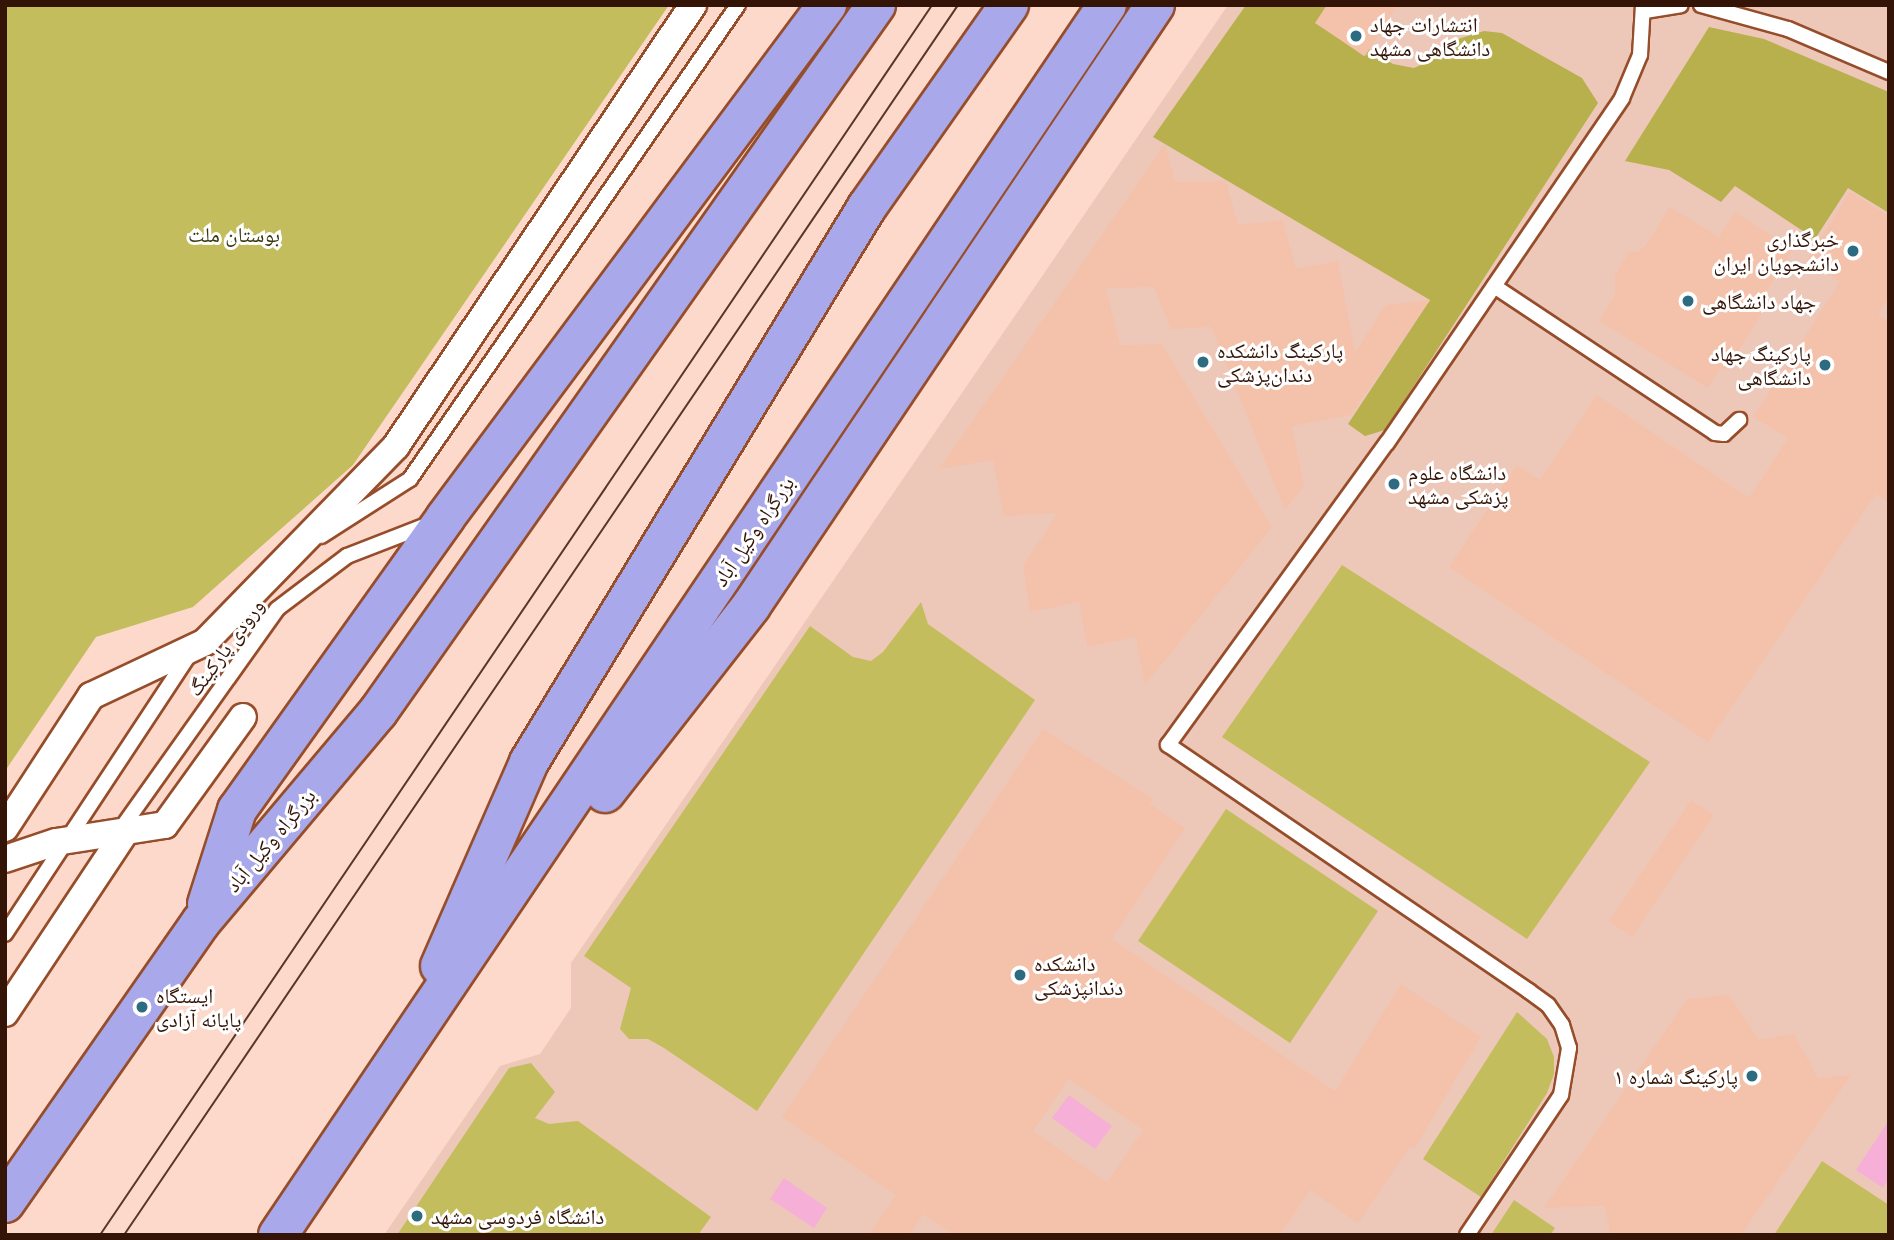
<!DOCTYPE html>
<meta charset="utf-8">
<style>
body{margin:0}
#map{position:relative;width:1894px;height:1240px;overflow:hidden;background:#fcd9ca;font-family:Lato,"Noto Naskh Arabic",sans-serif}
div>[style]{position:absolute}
.built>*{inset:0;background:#edc8b9}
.green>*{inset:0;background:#c4bd5d}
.forest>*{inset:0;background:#b8b04c}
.water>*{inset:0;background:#f6afd7}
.building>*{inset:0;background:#f4c1ab}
.roads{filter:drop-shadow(2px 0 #964d2a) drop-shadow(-2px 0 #964d2a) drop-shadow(0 2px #964d2a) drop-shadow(0 -2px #964d2a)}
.lane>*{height:14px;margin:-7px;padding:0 7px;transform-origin:7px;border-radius:7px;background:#fff}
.street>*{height:26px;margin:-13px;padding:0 13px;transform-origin:13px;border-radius:13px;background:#fff}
.highway>*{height:38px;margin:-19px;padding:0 19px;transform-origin:19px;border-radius:19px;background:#a9a8ea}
.tram>*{height:2px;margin:-1px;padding:0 1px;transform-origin:1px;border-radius:1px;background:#563728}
.dots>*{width:19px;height:19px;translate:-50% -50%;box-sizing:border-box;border:4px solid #fff;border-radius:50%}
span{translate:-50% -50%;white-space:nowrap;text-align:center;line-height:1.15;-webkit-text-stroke:6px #fff;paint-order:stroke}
.poi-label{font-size:21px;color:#331406}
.left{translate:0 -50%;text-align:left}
.right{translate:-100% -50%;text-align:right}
.park-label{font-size:21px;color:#3a370c}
.street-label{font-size:21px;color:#331406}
.frame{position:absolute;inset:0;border:7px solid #331406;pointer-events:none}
</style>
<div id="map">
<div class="built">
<i style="clip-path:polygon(1228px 5px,1889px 5px,1889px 1235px,384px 1235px,500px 1066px,540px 1054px,571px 1008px,571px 963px)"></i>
</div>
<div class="green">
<i style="clip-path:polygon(5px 5px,669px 5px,353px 465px,193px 607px,96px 637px,5px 771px)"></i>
<i style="clip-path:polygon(1342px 565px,1650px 762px,1527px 939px,1222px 737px)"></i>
<i style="clip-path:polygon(921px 602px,928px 624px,1035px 700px,757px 1111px,664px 1048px,648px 1039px,629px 1039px,620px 1029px,631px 988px,584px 956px,810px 626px,853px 657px,871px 661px,883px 652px)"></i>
<i style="clip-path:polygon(1226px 809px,1378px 911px,1290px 1043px,1138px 941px)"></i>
<i style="clip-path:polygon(1517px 1012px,1547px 1039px,1554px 1057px,1554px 1074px,1547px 1093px,1481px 1197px,1423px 1159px)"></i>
<i style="clip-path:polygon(531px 1063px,555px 1092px,535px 1118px,549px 1124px,578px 1121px,711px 1217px,698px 1235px,397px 1235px,509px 1068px)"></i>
<i style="clip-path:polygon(1822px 1161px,1889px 1205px,1889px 1235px,1774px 1235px)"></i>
<i style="clip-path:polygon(1514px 1200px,1555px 1228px,1550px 1235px,1491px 1235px)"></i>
</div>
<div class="forest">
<i style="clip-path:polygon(1246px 5px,1327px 5px,1316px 23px,1364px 56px,1369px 49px,1393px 64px,1414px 68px,1436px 58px,1445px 43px,1484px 31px,1502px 33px,1582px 78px,1598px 103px,1385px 430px,1365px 436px,1348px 424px,1430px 300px,1153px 137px)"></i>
<i style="clip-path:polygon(1709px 27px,1764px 39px,1889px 92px,1889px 213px,1848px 188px,1815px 239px,1735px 186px,1721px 202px,1669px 170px,1625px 161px)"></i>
</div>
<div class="water">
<i style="clip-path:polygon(1069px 1095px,1112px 1126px,1095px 1149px,1052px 1118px)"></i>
<i style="clip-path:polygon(1889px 1120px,1889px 1178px,1883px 1188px,1856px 1170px)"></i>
<i style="clip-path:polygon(784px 1178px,827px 1208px,814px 1228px,770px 1199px)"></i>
</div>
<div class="building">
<i style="clip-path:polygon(1327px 5px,1398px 5px,1365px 56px,1315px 23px)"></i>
<i style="clip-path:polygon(1165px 144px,1175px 182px,1226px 181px,1238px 225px,1283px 220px,1296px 269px,1338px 261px,1355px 352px,1386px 305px,1430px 300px,1351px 415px,1292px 426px,1304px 486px,1285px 510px,1211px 327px,1171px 329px,1154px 287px,1106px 288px,1120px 345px,1162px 344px,1272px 527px,1145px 685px,1136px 637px,1087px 647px,1079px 602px,1030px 612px,1023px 565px,1058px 513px,1004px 516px,993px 460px,939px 469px)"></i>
<i style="clip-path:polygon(1850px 192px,1889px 216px,1889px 297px,1878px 315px,1889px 322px,1889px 502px,1876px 494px,1708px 742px,1449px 567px,1517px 465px,1540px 480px,1597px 395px,1749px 498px,1788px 438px,1753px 417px,1840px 282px,1806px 261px)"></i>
<i style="clip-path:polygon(1670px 207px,1719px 237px,1735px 212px,1793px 249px,1757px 306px,1764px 310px,1726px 371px,1720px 368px,1708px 388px,1599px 321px,1615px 295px,1615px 275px,1629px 252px,1638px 252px,1646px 245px)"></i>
<i style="clip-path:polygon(evenodd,1043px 729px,1153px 799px,1150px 804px,1185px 828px,1112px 939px,1335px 1091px,1401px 984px,1481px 1037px,1414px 1149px,1410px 1147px,1358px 1223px,1310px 1190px,1280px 1235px,954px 1235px,923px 1214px,909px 1235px,869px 1235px,896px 1195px,782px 1117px,1043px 729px,1069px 1079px,1143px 1130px,1107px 1182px,1033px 1131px,1069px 1079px)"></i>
<i style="clip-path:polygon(1691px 800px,1714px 815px,1632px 937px,1609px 921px)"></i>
<i style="clip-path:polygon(1729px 995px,1759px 1040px,1794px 1034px,1818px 1078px,1851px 1075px,1741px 1235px,1610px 1235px,1605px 1206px,1544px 1208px,1687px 999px)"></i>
</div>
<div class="roads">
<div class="lane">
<i style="left:1701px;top:5px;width:90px;rotate:15.4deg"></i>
<i style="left:1788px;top:29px;width:110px;rotate:23.1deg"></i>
<i style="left:1645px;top:11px;width:36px;rotate:-9deg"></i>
<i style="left:1494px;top:286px;width:265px;rotate:33.6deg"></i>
<i style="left:1715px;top:433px;width:9px;rotate:6deg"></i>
<i style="left:1724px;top:434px;width:21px;rotate:-43deg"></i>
<i style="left:321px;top:536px;width:106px;rotate:-32.6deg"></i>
<i style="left:410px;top:479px;width:576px;rotate:-55.32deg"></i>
<i style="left:118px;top:833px;width:275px;rotate:-54.6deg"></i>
<i style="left:277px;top:609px;width:88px;rotate:-37.1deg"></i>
<i style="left:347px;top:556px;width:86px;rotate:-21.2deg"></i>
<i style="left:5px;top:934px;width:338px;rotate:-56.6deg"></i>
<i style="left:1467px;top:1235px;width:169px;rotate:-56.1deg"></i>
<i style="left:1561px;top:1095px;width:48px;rotate:-80.3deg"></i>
<i style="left:1569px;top:1048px;width:24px;rotate:-107deg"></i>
<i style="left:1562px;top:1025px;width:24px;rotate:-125deg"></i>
<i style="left:1548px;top:1005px;width:24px;rotate:-144deg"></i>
<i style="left:1529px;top:991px;width:437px;rotate:-145.7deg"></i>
<i style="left:1168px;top:745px;width:373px;rotate:-54.1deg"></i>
<i style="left:1387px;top:443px;width:417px;rotate:-55.7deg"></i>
<i style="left:1622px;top:98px;width:47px;rotate:-67.3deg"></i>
<i style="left:1640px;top:55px;width:50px;rotate:-86.6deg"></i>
</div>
<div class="street">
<i style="left:5px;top:828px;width:158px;rotate:-56.9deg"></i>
<i style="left:91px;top:696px;width:126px;rotate:-25.3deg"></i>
<i style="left:205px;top:642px;width:274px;rotate:-45.7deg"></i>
<i style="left:396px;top:446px;width:532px;rotate:-56.04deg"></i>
<i style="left:5px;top:859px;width:54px;rotate:-18.4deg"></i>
<i style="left:56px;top:842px;width:110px;rotate:-8.9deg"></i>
<i style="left:165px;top:825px;width:133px;rotate:-54.2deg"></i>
<i style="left:5px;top:1013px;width:219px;rotate:-56.4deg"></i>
</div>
<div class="highway">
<i style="left:605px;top:793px;width:237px;rotate:-52deg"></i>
<i style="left:751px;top:606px;width:724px;rotate:-56.09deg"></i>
<i style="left:207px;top:904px;width:99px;rotate:-72.3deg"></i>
<i style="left:237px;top:810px;width:359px;rotate:-54.5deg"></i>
<i style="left:445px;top:518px;width:640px;rotate:-53.33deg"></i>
<i style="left:440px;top:966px;width:223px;rotate:-66.4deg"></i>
<i style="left:529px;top:762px;width:650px;rotate:-58.66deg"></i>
<i style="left:867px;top:207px;width:247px;rotate:-54.9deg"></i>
<i style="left:5px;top:1203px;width:343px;rotate:-55.1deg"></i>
<i style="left:201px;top:922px;width:275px;rotate:-49.9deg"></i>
<i style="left:378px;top:712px;width:865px;rotate:-54.84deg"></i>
<i style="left:278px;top:1235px;width:1483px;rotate:-56.02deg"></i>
</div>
</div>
<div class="tram">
<i style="left:100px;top:1235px;width:1485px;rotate:-55.92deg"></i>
<i style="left:124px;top:1235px;width:1486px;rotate:-55.86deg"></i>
</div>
<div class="dots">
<i style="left:1356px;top:36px;background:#2d6b81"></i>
<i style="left:1853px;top:251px;background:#2d6b81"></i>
<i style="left:1688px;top:301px;background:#2d6b81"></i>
<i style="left:1203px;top:362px;background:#2d6b81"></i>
<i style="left:1825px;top:365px;background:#2d6b81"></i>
<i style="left:1394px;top:484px;background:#2d6b81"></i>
<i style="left:1020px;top:975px;background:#2d6b81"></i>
<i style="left:142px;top:1007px;background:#2d6b81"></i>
<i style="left:1752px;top:1076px;background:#2d6b81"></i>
<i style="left:417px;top:1216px;background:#2d6b81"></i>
</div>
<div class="poi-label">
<span class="left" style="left:1370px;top:36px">انتشارات جهاد<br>دانشگاهی مشهد</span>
<span class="right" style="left:1839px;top:251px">خبرگذاری<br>دانشجویان ایران</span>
<span class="left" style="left:1702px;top:301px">جهاد دانشگاهی</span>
<span class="left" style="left:1217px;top:362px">پارکینگ دانشکده<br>دندان‌پزشکی</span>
<span class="right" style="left:1811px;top:365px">پارکینگ جهاد<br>دانشگاهی</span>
<span class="left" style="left:1408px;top:484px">دانشگاه علوم<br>پزشکی مشهد</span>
<span class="left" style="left:1034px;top:975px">دانشکده<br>دندانپزشکی</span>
<span class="left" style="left:156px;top:1007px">ایستگاه<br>پایانه آزادی</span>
<span class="right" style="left:1738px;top:1076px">پارکینگ شماره ۱</span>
<span class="left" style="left:431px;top:1216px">دانشگاه فردوسی مشهد</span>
</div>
<div class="park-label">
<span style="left:234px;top:234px">بوستان ملت</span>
</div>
<div class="street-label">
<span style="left:753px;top:531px;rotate:-56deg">بزرگراه وکیل آباد</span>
<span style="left:225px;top:647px;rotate:-54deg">ورودی پارکینگ</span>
<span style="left:270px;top:840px;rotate:-50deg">بزرگراه وکیل آباد</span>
</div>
<div class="frame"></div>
</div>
